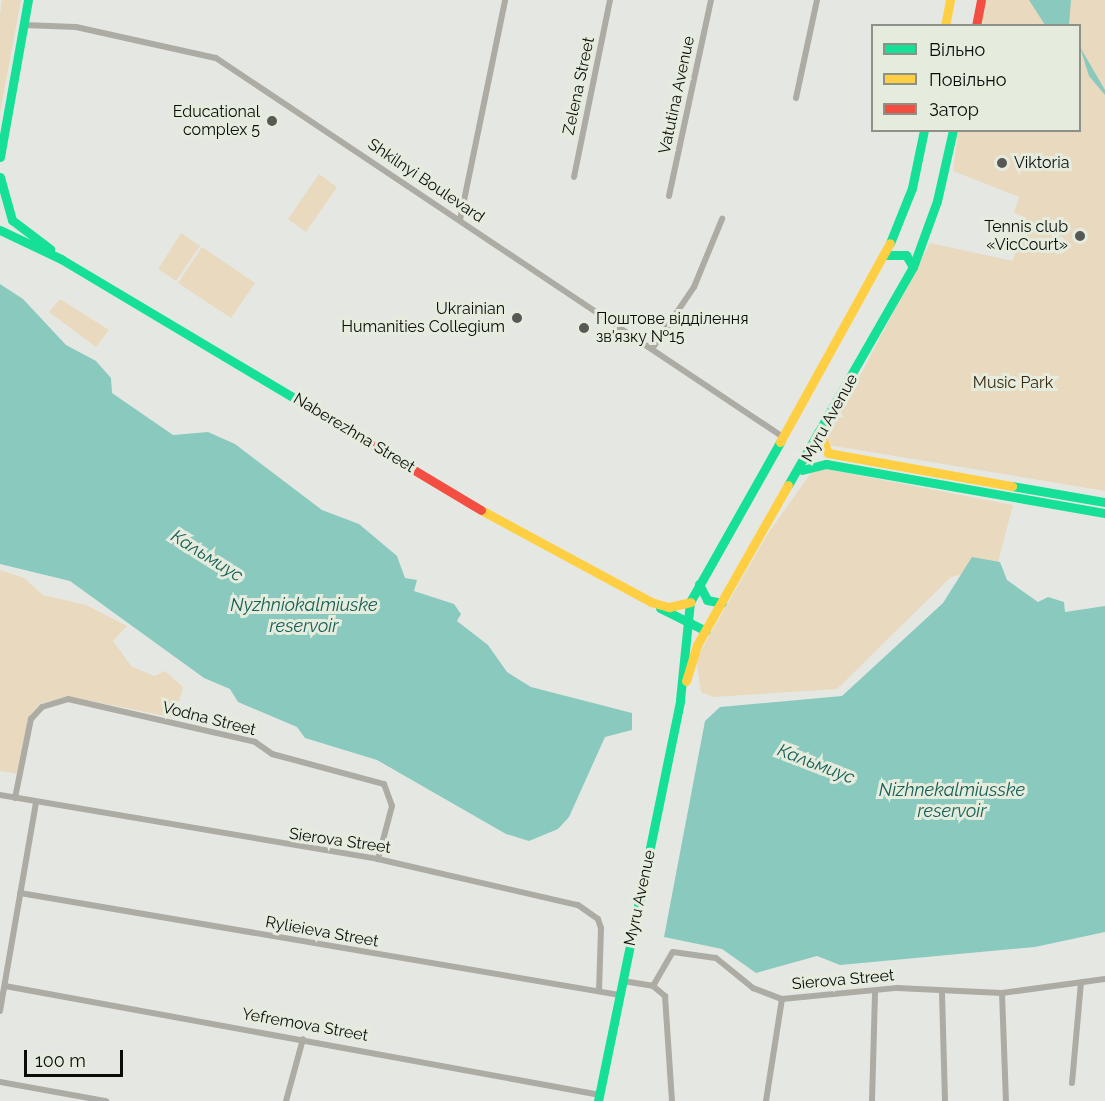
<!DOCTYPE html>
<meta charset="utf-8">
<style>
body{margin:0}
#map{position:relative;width:1105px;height:1101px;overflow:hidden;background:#e5e8e2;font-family:Raleway,sans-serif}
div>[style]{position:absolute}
.green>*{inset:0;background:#e8d9bf}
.water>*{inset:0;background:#8acabe}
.street>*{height:6px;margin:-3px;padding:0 3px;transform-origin:3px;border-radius:3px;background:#adaca4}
.fast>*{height:9px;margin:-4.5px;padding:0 4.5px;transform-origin:4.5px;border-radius:4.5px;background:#16e098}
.slow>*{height:9px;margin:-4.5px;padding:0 4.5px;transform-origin:4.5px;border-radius:4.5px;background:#ffcf43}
.jam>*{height:9px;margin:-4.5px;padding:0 4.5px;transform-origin:4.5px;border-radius:4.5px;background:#f24e42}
.dots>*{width:16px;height:16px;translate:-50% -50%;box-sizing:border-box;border:3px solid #e5ecde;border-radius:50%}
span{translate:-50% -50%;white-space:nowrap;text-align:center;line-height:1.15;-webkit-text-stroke:6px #e5ecde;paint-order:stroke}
.street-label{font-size:16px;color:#0a0c08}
.poi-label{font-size:16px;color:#0a0c08}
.right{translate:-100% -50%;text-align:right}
.left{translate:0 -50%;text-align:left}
.park-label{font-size:16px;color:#39280d}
.water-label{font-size:18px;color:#166056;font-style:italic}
.legend{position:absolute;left:871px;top:24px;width:210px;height:108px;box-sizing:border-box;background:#e5ecde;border:2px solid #8d9288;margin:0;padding:8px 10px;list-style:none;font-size:18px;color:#0a0c08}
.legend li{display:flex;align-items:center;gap:12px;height:30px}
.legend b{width:30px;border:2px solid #8d9288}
.scale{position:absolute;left:24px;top:1050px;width:99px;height:27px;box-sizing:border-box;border:3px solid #0a0c08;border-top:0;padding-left:8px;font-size:18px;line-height:21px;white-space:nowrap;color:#0a0c08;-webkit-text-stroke:4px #e5ecde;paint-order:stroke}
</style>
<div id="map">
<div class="green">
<i style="clip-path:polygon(2px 0,21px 0,0 113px,0 14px)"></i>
<i style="clip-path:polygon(986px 0,1105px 0,1105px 491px,828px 445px,827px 438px,930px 243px,1013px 261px,1025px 217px,1014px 213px,1019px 197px,953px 171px,958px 131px,1080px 130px,1080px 26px,981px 25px)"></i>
<i style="clip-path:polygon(319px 174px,337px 187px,306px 232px,288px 219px)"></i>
<i style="clip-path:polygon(181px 233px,200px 246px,176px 281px,158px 269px)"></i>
<i style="clip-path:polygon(202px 247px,255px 283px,231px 318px,178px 283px)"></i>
<i style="clip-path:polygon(60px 299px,109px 330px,96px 347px,49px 312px)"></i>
<i style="clip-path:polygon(815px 467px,1013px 505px,997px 566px,951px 577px,837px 689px,713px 697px,701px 692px,696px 659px,767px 535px)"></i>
<i style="clip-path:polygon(0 570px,24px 578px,43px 595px,86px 605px,127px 626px,113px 641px,132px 667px,155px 676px,165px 671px,183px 687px,175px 718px,67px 696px,40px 704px,29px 717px,18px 774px,0 771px)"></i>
</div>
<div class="water">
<i style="clip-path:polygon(1029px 0,1071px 0,1069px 25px,1045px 25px)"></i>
<i style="clip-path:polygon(1080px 47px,1105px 90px,1105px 95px,1089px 76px)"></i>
<i style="clip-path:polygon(0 284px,23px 299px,66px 345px,96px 361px,111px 378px,112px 393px,173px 435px,208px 432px,235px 444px,322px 510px,359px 524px,397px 556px,405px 578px,417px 580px,414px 591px,454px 604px,461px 614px,457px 621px,488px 645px,507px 672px,531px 687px,632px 713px,632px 730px,605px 737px,569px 817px,558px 829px,529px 841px,506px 834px,377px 760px,305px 738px,297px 727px,238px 702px,230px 689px,204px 678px,70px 581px,0 564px)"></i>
<i style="clip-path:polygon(972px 557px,1000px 562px,1007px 580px,1038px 602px,1048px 597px,1064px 602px,1065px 612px,1105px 606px,1105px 932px,1035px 947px,840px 965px,817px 956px,756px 973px,722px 949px,664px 937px,705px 721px,720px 707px,842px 696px,943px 603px)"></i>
</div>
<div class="street">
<i style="left:24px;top:25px;width:52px;rotate:2.2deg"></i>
<i style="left:76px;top:27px;width:143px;rotate:12.5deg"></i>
<i style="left:216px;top:58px;width:682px;rotate:33.76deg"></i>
<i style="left:796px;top:98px;width:100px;rotate:-77.9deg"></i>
<i style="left:574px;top:177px;width:181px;rotate:-78.5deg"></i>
<i style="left:669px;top:196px;width:200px;rotate:-77.9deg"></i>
<i style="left:460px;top:220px;width:225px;rotate:-78.4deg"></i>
<i style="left:652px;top:349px;width:75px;rotate:-55.9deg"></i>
<i style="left:694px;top:287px;width:74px;rotate:-67.6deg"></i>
<i style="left:0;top:795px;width:383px;rotate:9.6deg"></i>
<i style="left:378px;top:859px;width:205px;rotate:13deg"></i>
<i style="left:578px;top:905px;width:24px;rotate:35deg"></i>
<i style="left:598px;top:919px;width:9px;rotate:72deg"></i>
<i style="left:601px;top:928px;width:63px;rotate:91.8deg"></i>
<i style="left:15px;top:798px;width:81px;rotate:-78.6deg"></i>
<i style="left:31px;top:719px;width:16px;rotate:-47deg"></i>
<i style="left:42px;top:707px;width:27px;rotate:-17deg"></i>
<i style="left:68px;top:699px;width:192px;rotate:12.9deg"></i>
<i style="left:255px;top:742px;width:21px;rotate:35deg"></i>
<i style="left:272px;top:754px;width:116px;rotate:15deg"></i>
<i style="left:384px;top:784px;width:23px;rotate:70deg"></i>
<i style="left:392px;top:806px;width:55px;rotate:104.8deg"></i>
<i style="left:20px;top:893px;width:609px;rotate:9.65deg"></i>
<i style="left:623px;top:981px;width:30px;rotate:9deg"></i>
<i style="left:653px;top:986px;width:16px;rotate:40deg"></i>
<i style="left:665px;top:996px;width:105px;rotate:86.2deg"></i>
<i style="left:5px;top:986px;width:605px;rotate:10.38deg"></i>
<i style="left:653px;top:986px;width:39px;rotate:-60deg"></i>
<i style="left:673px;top:952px;width:43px;rotate:7.9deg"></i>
<i style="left:716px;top:958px;width:48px;rotate:39deg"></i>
<i style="left:753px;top:988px;width:31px;rotate:21deg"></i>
<i style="left:782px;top:999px;width:116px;rotate:-5.5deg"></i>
<i style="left:897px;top:988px;width:105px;rotate:2.7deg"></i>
<i style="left:1002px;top:993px;width:104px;rotate:-7.7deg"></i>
<i style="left:942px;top:993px;width:108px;rotate:88.4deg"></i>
<i style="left:1002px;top:993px;width:108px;rotate:87.9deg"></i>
<i style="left:0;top:1011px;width:211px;rotate:-80.2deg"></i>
<i style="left:0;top:1082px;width:108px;rotate:10.2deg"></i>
<i style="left:1072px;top:1083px;width:101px;rotate:-84.9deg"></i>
<i style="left:286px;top:1101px;width:64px;rotate:-74.7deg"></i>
<i style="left:766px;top:1101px;width:103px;rotate:-81.1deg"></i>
<i style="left:872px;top:1101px;width:109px;rotate:-88.4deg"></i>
</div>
<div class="fast">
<i style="left:0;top:157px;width:159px;rotate:-79.9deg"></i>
<i style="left:0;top:177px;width:45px;rotate:74.4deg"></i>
<i style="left:12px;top:220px;width:48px;rotate:37.3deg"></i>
<i style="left:0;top:230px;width:68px;rotate:25.4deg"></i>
<i style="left:61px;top:259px;width:341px;rotate:30.8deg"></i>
<i style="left:890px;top:243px;width:59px;rotate:-68.2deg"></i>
<i style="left:912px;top:188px;width:59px;rotate:-78.3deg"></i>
<i style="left:885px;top:255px;width:21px"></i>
<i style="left:906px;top:255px;width:14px;rotate:60deg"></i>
<i style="left:802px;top:470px;width:25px;rotate:-14deg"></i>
<i style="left:826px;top:464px;width:283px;rotate:10deg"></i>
<i style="left:788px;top:485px;width:251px;rotate:-60.2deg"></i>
<i style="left:913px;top:267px;width:70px;rotate:-70deg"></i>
<i style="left:937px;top:201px;width:73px;rotate:-77.3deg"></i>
<i style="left:1012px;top:486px;width:94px;rotate:9.8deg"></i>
<i style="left:699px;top:584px;width:18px;rotate:63deg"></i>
<i style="left:707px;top:600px;width:15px;rotate:11deg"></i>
<i style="left:660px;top:608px;width:51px;rotate:26.6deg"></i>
<i style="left:598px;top:1101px;width:409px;rotate:-78.4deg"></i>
<i style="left:680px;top:700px;width:99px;rotate:-84.2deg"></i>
<i style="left:690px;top:602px;width:184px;rotate:-60.6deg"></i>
</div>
<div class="slow">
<i style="left:945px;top:26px;width:26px;rotate:-79deg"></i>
<i style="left:821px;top:436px;width:18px;rotate:68deg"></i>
<i style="left:828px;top:453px;width:187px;rotate:10.2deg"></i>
<i style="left:780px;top:442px;width:227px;rotate:-61.1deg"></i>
<i style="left:481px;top:510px;width:193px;rotate:28.4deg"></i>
<i style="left:651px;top:602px;width:19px;rotate:16deg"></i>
<i style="left:669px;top:607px;width:22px;rotate:-13deg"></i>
<i style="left:686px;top:681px;width:38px;rotate:-73deg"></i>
<i style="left:697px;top:645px;width:184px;rotate:-60.4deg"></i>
</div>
<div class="jam">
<i style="left:976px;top:26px;width:26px;rotate:-79deg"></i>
<i style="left:354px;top:434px;width:148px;rotate:30.9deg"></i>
</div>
<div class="dots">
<i style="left:272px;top:121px;background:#575954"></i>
<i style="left:1002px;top:163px;background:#575954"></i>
<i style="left:1080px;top:236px;background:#575954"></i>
<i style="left:517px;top:318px;background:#575954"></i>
<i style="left:584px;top:328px;background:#575954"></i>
</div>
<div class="street-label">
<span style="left:579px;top:86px;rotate:-78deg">Zelena Street</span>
<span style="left:677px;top:95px;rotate:-78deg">Vatutina Avenue</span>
<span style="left:426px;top:181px;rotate:34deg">Shkilnyi Boulevard</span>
<span style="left:830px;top:418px;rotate:-61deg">Myru Avenue</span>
<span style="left:354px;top:433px;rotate:31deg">Naberezhna Street</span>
<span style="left:209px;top:719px;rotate:14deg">Vodna Street</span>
<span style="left:340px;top:841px;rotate:8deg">Sierova Street</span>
<span style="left:640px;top:898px;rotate:-78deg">Myru Avenue</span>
<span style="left:322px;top:932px;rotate:10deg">Rylieieva Street</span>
<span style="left:843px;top:980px;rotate:-5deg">Sierova Street</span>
<span style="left:305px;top:1025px;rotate:10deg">Yefremova Street</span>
</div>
<div class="poi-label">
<span class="right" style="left:260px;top:121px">Educational<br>complex 5</span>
<span class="left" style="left:1014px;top:163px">Viktoria</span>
<span class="right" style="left:1068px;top:236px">Tennis club<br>«VicCourt»</span>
<span class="right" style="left:505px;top:318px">Ukrainian<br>Humanities Collegium</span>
<span class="left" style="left:596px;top:328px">Поштове відділення<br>зв'язку №15</span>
</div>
<div class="park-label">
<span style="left:1013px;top:383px">Music Park</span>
</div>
<div class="water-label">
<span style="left:207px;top:556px;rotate:32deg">Кальмиус</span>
<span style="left:304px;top:616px">Nyzhniokalmiuske<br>reservoir</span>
<span style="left:816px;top:764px;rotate:21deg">Кальмиус</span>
<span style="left:952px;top:801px">Nizhnekalmiusske<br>reservoir</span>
</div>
<ul class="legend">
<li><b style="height:8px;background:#16e098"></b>Вільно</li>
<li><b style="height:8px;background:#ffcf43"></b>Повільно</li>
<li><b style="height:8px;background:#f24e42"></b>Затор</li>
</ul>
<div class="scale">100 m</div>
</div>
